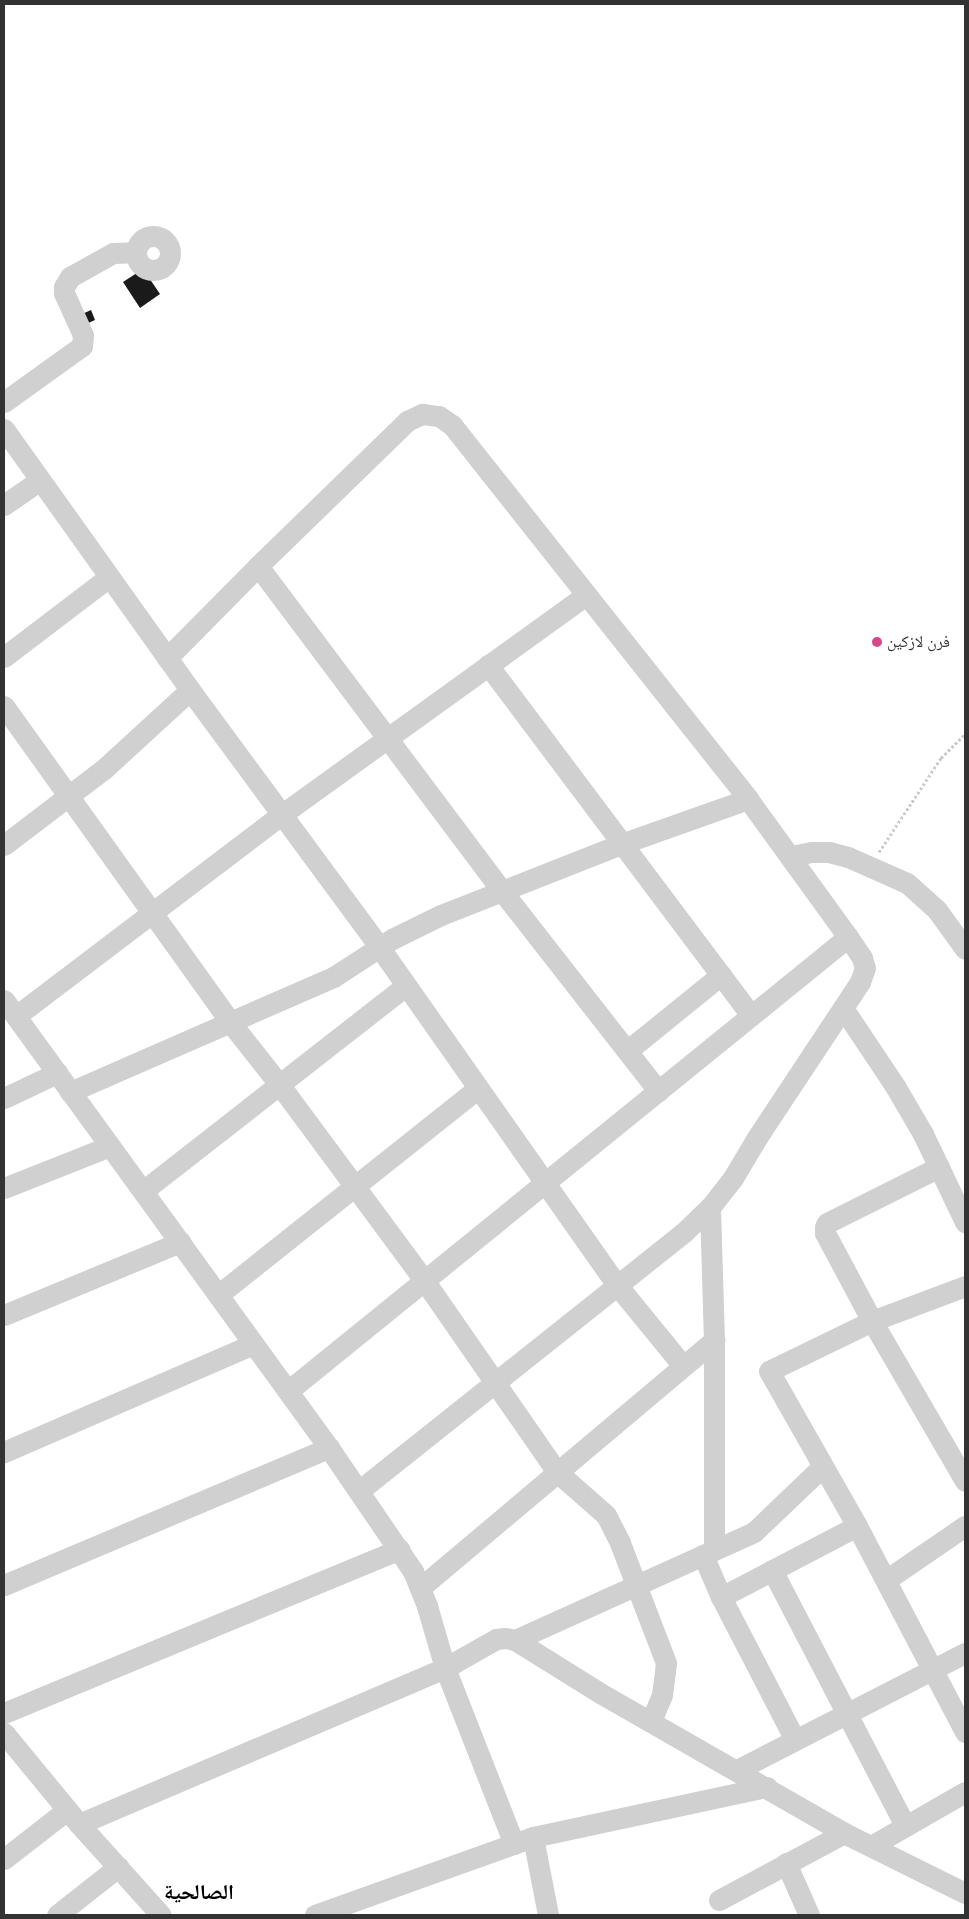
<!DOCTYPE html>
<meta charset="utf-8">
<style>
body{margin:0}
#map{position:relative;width:969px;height:1919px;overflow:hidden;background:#fff;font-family:"Nunito Sans","Noto Naskh Arabic",sans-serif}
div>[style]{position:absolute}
.building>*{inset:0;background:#1a1a1a}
.path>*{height:3px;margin-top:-1.5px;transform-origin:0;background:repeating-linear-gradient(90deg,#cacaca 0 2.5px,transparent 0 5px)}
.minor>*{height:21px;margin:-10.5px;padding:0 10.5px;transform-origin:10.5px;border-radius:10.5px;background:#d0d0d0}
.minor>.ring{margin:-10.5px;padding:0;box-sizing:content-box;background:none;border:21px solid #d0d0d0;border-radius:50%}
.dots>*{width:14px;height:14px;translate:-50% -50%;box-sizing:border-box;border:2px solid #fff;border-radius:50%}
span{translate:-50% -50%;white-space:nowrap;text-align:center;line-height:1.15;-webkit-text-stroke:5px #fff;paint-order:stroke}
.poi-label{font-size:16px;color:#333}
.left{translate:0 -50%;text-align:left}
.district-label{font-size:21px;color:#000;font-weight:700}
.frame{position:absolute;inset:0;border:5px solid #333;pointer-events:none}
</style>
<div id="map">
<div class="building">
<i style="clip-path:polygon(143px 269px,160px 294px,140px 308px,123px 282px)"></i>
<i style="clip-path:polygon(91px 310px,95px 320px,84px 325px,80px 315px)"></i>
</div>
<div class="path">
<i style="left:879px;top:852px;width:113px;rotate:-56.6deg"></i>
<i style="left:941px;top:758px;width:34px;rotate:-45deg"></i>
</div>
<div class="minor">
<i class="ring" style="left:136px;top:236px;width:13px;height:13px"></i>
<i style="left:4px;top:402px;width:96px;rotate:-35.7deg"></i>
<i style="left:82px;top:346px;width:11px;rotate:-85deg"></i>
<i style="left:83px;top:335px;width:46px;rotate:-114.3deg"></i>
<i style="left:64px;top:293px;width:6px;rotate:-90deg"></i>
<i style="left:64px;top:287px;width:12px;rotate:-59deg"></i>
<i style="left:70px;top:277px;width:49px;rotate:-29.2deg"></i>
<i style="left:113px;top:253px;width:23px;rotate:-2deg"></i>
<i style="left:4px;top:429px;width:320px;rotate:54.5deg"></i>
<i style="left:190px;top:690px;width:320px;rotate:53.6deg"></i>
<i style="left:380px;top:948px;width:412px;rotate:54.9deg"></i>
<i style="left:617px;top:1285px;width:104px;rotate:50.8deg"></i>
<i style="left:4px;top:505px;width:44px;rotate:-34.8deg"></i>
<i style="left:258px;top:566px;width:406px;rotate:53.1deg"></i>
<i style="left:502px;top:891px;width:254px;rotate:52deg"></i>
<i style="left:4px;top:657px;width:132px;rotate:-37.3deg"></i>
<i style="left:167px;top:658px;width:129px;rotate:-45.3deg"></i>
<i style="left:258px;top:566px;width:208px;rotate:-44.2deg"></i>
<i style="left:407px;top:421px;width:17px;rotate:-25deg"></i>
<i style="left:422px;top:414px;width:17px;rotate:7deg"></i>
<i style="left:439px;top:416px;width:16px;rotate:35deg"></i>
<i style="left:452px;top:425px;width:477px;rotate:51.6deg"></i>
<i style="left:748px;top:799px;width:170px;rotate:54.1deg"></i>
<i style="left:848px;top:937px;width:25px;rotate:56deg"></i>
<i style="left:862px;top:958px;width:10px;rotate:73deg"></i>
<i style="left:865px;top:968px;width:15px;rotate:110deg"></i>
<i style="left:860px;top:982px;width:185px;rotate:123.5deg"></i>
<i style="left:758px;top:1136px;width:49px;rotate:120.8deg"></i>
<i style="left:733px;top:1178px;width:37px;rotate:128deg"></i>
<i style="left:710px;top:1207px;width:37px;rotate:136deg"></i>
<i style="left:683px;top:1233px;width:414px;rotate:141.5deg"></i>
<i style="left:488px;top:665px;width:438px;rotate:53.1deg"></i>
<i style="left:4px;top:706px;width:388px;rotate:54.4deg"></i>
<i style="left:230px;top:1022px;width:79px;rotate:51.7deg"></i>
<i style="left:279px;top:1084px;width:244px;rotate:53.5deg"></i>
<i style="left:424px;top:1280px;width:234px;rotate:55.3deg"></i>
<i style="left:557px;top:1472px;width:65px;rotate:41.3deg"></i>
<i style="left:606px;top:1515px;width:31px;rotate:63deg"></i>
<i style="left:620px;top:1543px;width:129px;rotate:69deg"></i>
<i style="left:666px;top:1663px;width:32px;rotate:97deg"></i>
<i style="left:662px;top:1695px;width:28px;rotate:113deg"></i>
<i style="left:4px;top:845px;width:127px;rotate:-37.3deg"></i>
<i style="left:105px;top:768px;width:115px;rotate:-42.5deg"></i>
<i style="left:791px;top:856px;width:21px;rotate:-11deg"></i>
<i style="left:812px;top:852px;width:17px"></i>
<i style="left:829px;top:852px;width:20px;rotate:15deg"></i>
<i style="left:848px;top:857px;width:64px;rotate:23.8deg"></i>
<i style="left:907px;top:883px;width:40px;rotate:42deg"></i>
<i style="left:937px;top:910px;width:48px;rotate:54.3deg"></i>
<i style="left:4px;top:1000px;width:553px;rotate:54.04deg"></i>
<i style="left:329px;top:1448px;width:149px;rotate:55.7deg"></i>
<i style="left:413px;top:1571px;width:38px;rotate:68deg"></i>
<i style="left:427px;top:1606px;width:65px;rotate:73.8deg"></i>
<i style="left:445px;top:1668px;width:189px;rotate:68.6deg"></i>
<i style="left:843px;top:1008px;width:94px;rotate:56.3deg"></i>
<i style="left:895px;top:1086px;width:56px;rotate:59.7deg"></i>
<i style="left:923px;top:1134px;width:98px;rotate:64.5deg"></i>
<i style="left:16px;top:1016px;width:333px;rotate:-37.2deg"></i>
<i style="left:281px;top:815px;width:376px;rotate:-35.8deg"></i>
<i style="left:627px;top:1051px;width:121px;rotate:-39deg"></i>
<i style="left:70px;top:1092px;width:289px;rotate:-23.6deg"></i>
<i style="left:335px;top:976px;width:68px;rotate:-33deg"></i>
<i style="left:392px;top:939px;width:55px;rotate:-26.1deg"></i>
<i style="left:441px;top:915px;width:197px;rotate:-21.5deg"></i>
<i style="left:624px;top:843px;width:132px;rotate:-19.5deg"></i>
<i style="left:4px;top:1098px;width:59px;rotate:-25.3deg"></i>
<i style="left:939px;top:1167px;width:125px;rotate:153.4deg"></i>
<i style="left:827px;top:1223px;width:4px;rotate:117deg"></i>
<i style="left:825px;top:1227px;width:6px;rotate:90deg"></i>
<i style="left:825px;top:1233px;width:100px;rotate:61.9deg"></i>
<i style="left:872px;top:1321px;width:185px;rotate:59.8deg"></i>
<i style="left:4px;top:1188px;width:114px;rotate:-21.6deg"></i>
<i style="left:143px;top:1191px;width:333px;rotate:-38deg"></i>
<i style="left:710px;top:1207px;width:133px;rotate:88.3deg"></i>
<i style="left:714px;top:1340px;width:210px;rotate:90deg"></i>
<i style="left:965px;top:1286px;width:99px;rotate:159.4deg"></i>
<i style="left:872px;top:1321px;width:114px;rotate:154.1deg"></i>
<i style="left:769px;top:1371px;width:178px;rotate:60.4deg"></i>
<i style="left:857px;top:1526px;width:233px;rotate:62.3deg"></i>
<i style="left:218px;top:1295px;width:331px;rotate:-38.5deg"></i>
<i style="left:4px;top:1315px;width:191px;rotate:-22.5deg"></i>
<i style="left:288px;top:1391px;width:721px;rotate:-39.03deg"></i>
<i style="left:4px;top:1452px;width:272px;rotate:-23.4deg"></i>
<i style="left:703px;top:1555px;width:46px;rotate:66.8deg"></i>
<i style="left:721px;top:1597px;width:161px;rotate:62.6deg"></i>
<i style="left:772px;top:1570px;width:288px;rotate:62.5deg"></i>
<i style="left:886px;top:1580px;width:96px;rotate:-34.4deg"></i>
<i style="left:4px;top:1585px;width:353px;rotate:-22.9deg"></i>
<i style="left:420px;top:1588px;width:385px;rotate:-40.1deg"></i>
<i style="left:721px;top:1597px;width:153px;rotate:-27.6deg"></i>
<i style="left:515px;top:1640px;width:262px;rotate:-24.3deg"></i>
<i style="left:754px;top:1532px;width:95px;rotate:-43.7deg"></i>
<i style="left:4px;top:1713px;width:428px;rotate:-22.5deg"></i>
<i style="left:4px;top:1733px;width:118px;rotate:50.5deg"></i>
<i style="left:79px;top:1824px;width:122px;rotate:48deg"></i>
<i style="left:737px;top:1770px;width:256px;rotate:-27.2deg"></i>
<i style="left:79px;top:1824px;width:398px;rotate:-23.1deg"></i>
<i style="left:445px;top:1668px;width:59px;rotate:-29.6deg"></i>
<i style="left:496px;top:1639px;width:9px;rotate:-6deg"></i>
<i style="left:505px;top:1638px;width:10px;rotate:11deg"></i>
<i style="left:515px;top:1640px;width:100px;rotate:31.9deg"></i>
<i style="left:600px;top:1693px;width:281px;rotate:29.8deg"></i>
<i style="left:844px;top:1833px;width:135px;rotate:26.4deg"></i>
<i style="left:533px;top:1837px;width:79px;rotate:79.1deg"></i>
<i style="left:871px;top:1846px;width:108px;rotate:-29.9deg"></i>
<i style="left:4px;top:1859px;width:80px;rotate:-37.9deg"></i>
<i style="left:786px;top:1863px;width:57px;rotate:66.1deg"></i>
<i style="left:719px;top:1900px;width:142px;rotate:-28.2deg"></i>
<i style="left:57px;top:1915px;width:78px;rotate:-38.2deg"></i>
<i style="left:315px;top:1915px;width:232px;rotate:-19.7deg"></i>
<i style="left:533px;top:1837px;width:239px;rotate:-12.1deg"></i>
</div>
<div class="dots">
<i style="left:877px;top:642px;background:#d6488b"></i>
</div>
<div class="poi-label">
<span class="left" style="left:887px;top:642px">فرن لازكين</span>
</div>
<div class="district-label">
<span style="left:199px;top:1892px">الصالحية</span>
</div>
<div class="frame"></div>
</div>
